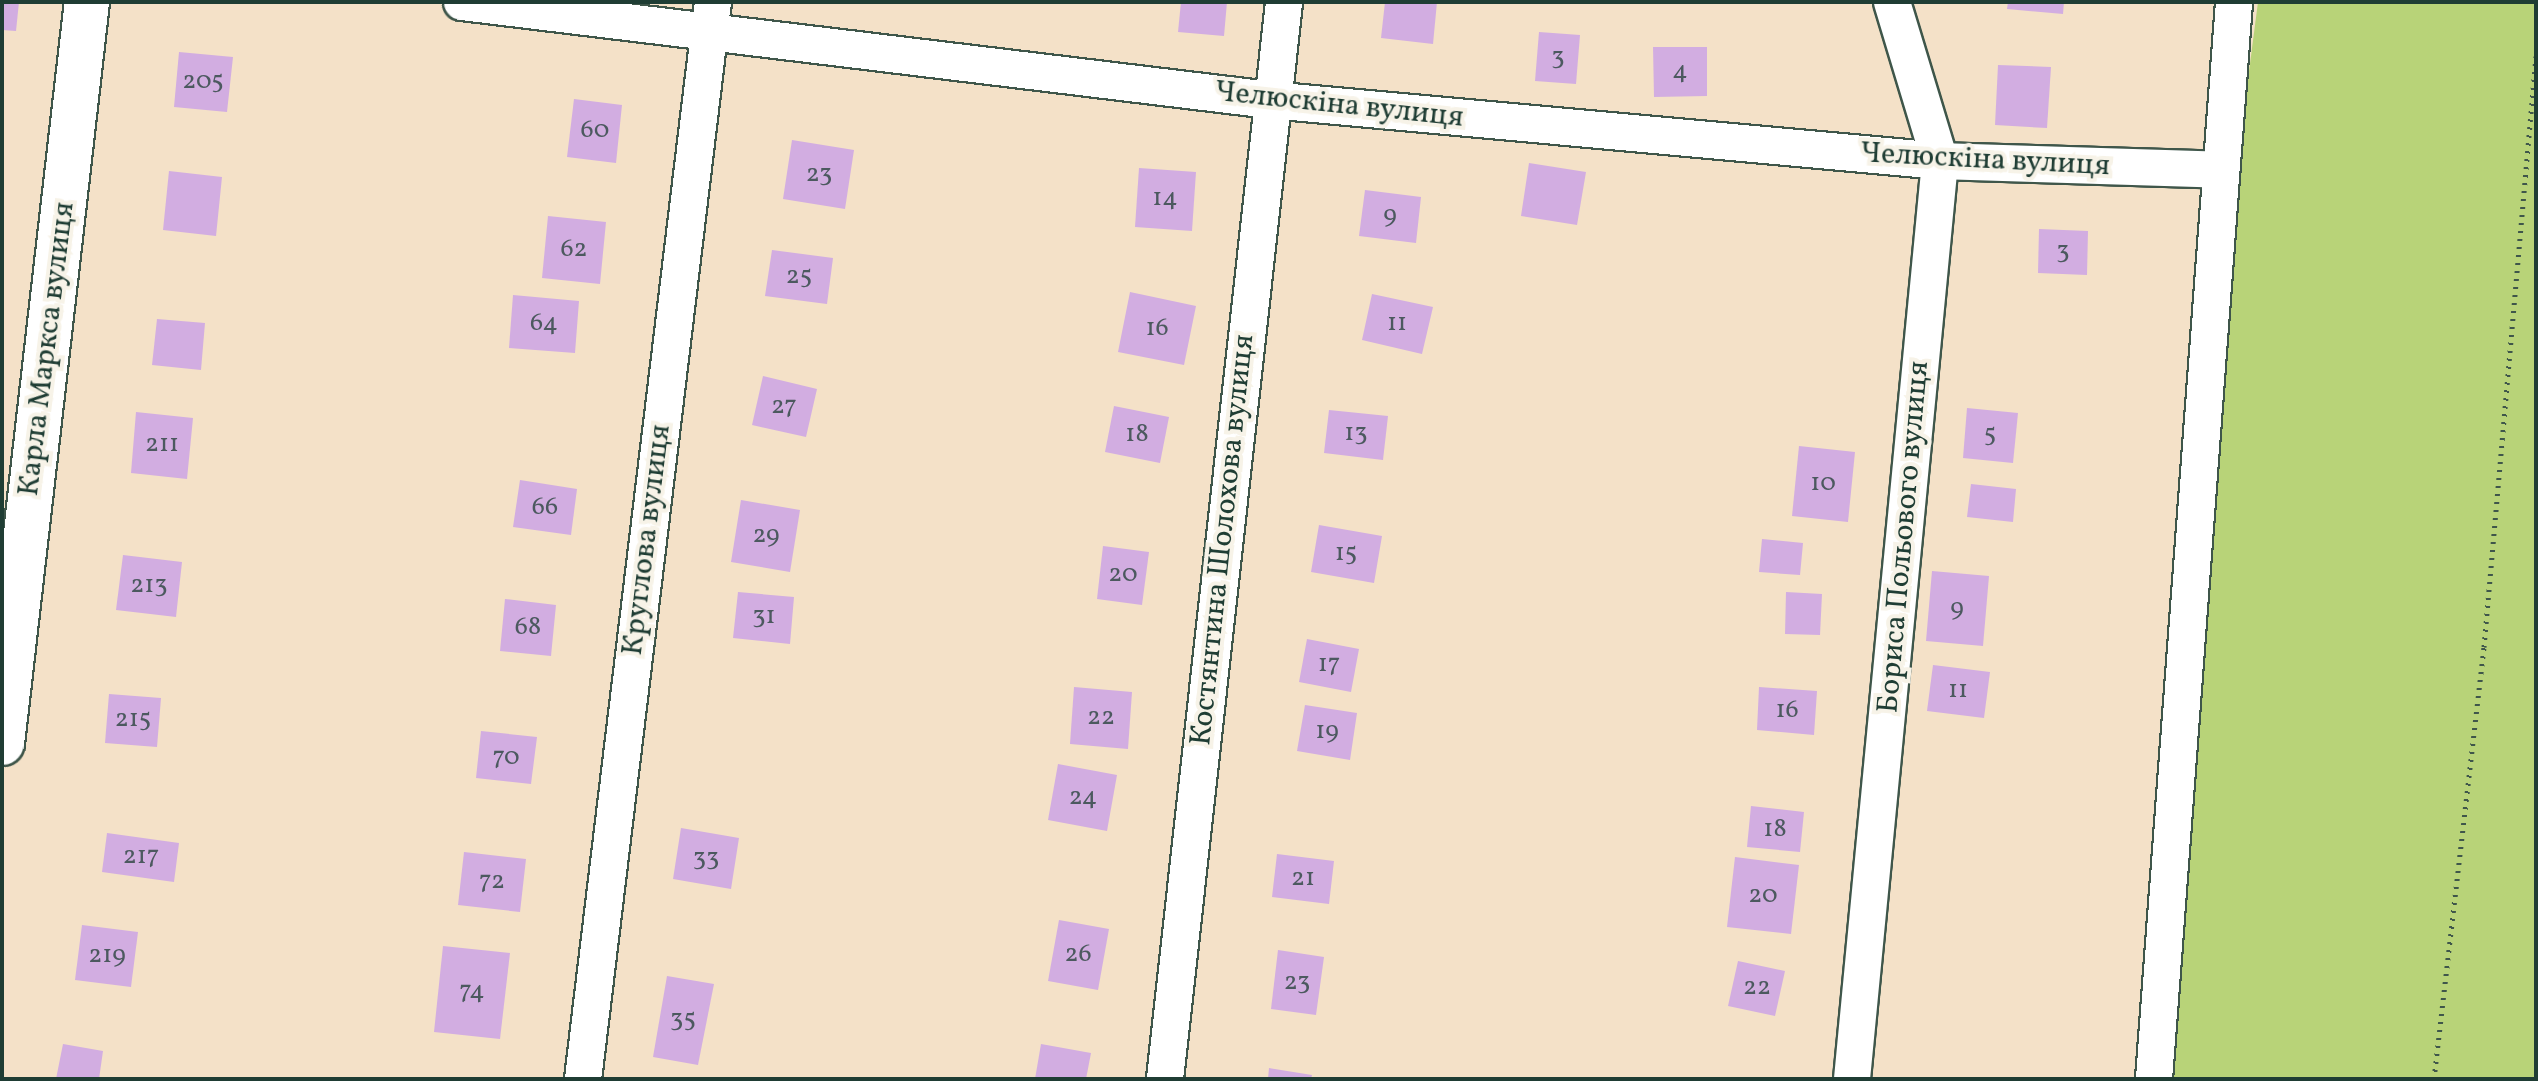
<!DOCTYPE html>
<meta charset="utf-8">
<style>
body{margin:0}
#map{position:relative;width:2538px;height:1081px;overflow:hidden;background:#f4e1c8;font-family:Vollkorn,serif}
div>[style]{position:absolute}
.green>*{inset:0;background:#b8d378}
.building>*{inset:0;background:#d2ade1}
.path>*{height:5px;margin-top:-2.5px;transform-origin:0;background:repeating-linear-gradient(90deg,#3f564a 0 2px,transparent 0 8px)}
.roads{filter:drop-shadow(2px 0 #3f564a) drop-shadow(-2px 0 #3f564a) drop-shadow(0 2px #3f564a) drop-shadow(0 -2px #3f564a)}
.street>*{height:36px;margin:-18px;padding:0 18px;transform-origin:18px;border-radius:18px;background:#fff}
.secondary>*{height:44px;margin:-22px;padding:0 22px;transform-origin:22px;border-radius:22px;background:#fff}
span{translate:-50% -50%;white-space:nowrap;text-align:center;line-height:1.15;-webkit-text-stroke:8px #f7f3e8;paint-order:stroke}
.number-label{font-size:26px;color:#4c595f}
.number-label span{-webkit-text-stroke-width:0}
.street-label{font-size:30px;color:#1f3d34}
.frame{position:absolute;inset:0;border:4px solid #1f3d34;pointer-events:none}
</style>
<div id="map">
<div class="green">
<i style="clip-path:polygon(2258px 2px,2536px 2px,2536px 1079px,2172px 1079px,2236px 171px)"></i>
</div>
<div class="building">
<i style="clip-path:polygon(2px 2px,19px 2px,16px 31px,2px 30px)"></i>
<i style="clip-path:polygon(1181px 2px,1227px 2px,1224px 36px,1178px 32px)"></i>
<i style="clip-path:polygon(1385px 2px,1437px 2px,1433px 44px,1381px 38px)"></i>
<i style="clip-path:polygon(2008px 2px,2064px 2px,2063px 14px,2007px 9px)"></i>
<i style="clip-path:polygon(1539px 32px,1580px 35px,1576px 84px,1535px 81px)"></i>
<i style="clip-path:polygon(1653px 47px,1707px 47px,1707px 96px,1654px 97px)"></i>
<i style="clip-path:polygon(179px 52px,233px 57px,227px 112px,174px 107px)"></i>
<i style="clip-path:polygon(1998px 65px,2051px 67px,2047px 128px,1995px 125px)"></i>
<i style="clip-path:polygon(574px 99px,622px 105px,616px 163px,567px 157px)"></i>
<i style="clip-path:polygon(792px 140px,854px 150px,845px 209px,783px 199px)"></i>
<i style="clip-path:polygon(1529px 163px,1586px 172px,1577px 225px,1521px 216px)"></i>
<i style="clip-path:polygon(1139px 168px,1196px 172px,1192px 231px,1135px 227px)"></i>
<i style="clip-path:polygon(169px 171px,222px 177px,216px 236px,163px 230px)"></i>
<i style="clip-path:polygon(1365px 190px,1421px 197px,1416px 243px,1359px 236px)"></i>
<i style="clip-path:polygon(548px 216px,606px 222px,600px 284px,542px 278px)"></i>
<i style="clip-path:polygon(2039px 229px,2088px 231px,2087px 275px,2038px 273px)"></i>
<i style="clip-path:polygon(772px 250px,833px 258px,827px 304px,765px 296px)"></i>
<i style="clip-path:polygon(1130px 292px,1196px 306px,1184px 365px,1118px 352px)"></i>
<i style="clip-path:polygon(1372px 294px,1433px 307px,1422px 354px,1362px 340px)"></i>
<i style="clip-path:polygon(513px 295px,579px 301px,575px 353px,509px 348px)"></i>
<i style="clip-path:polygon(157px 319px,205px 323px,201px 370px,152px 365px)"></i>
<i style="clip-path:polygon(763px 376px,817px 389px,806px 437px,752px 425px)"></i>
<i style="clip-path:polygon(1114px 406px,1169px 417px,1160px 463px,1105px 452px)"></i>
<i style="clip-path:polygon(1967px 408px,2018px 413px,2013px 463px,1963px 458px)"></i>
<i style="clip-path:polygon(1329px 410px,1388px 416px,1383px 460px,1324px 453px)"></i>
<i style="clip-path:polygon(136px 412px,193px 418px,187px 479px,131px 473px)"></i>
<i style="clip-path:polygon(1799px 446px,1855px 452px,1848px 522px,1792px 516px)"></i>
<i style="clip-path:polygon(520px 480px,577px 489px,571px 535px,513px 527px)"></i>
<i style="clip-path:polygon(1971px 484px,2016px 489px,2013px 522px,1967px 517px)"></i>
<i style="clip-path:polygon(741px 500px,800px 510px,790px 572px,731px 562px)"></i>
<i style="clip-path:polygon(1319px 525px,1382px 536px,1374px 583px,1311px 572px)"></i>
<i style="clip-path:polygon(1762px 539px,1803px 543px,1800px 575px,1759px 572px)"></i>
<i style="clip-path:polygon(1103px 546px,1149px 552px,1142px 605px,1097px 599px)"></i>
<i style="clip-path:polygon(123px 555px,182px 562px,176px 617px,116px 610px)"></i>
<i style="clip-path:polygon(1932px 571px,1989px 576px,1983px 646px,1926px 641px)"></i>
<i style="clip-path:polygon(738px 592px,794px 597px,790px 644px,733px 638px)"></i>
<i style="clip-path:polygon(1786px 592px,1822px 594px,1820px 635px,1785px 634px)"></i>
<i style="clip-path:polygon(505px 599px,556px 605px,551px 656px,500px 651px)"></i>
<i style="clip-path:polygon(1307px 639px,1359px 649px,1351px 692px,1299px 682px)"></i>
<i style="clip-path:polygon(1933px 665px,1990px 672px,1984px 718px,1927px 711px)"></i>
<i style="clip-path:polygon(1074px 687px,1132px 692px,1128px 749px,1070px 744px)"></i>
<i style="clip-path:polygon(1759px 687px,1817px 691px,1814px 735px,1757px 730px)"></i>
<i style="clip-path:polygon(109px 694px,161px 698px,157px 747px,105px 743px)"></i>
<i style="clip-path:polygon(1305px 705px,1357px 713px,1350px 760px,1297px 751px)"></i>
<i style="clip-path:polygon(481px 731px,537px 737px,531px 784px,476px 778px)"></i>
<i style="clip-path:polygon(1058px 764px,1117px 775px,1107px 831px,1048px 820px)"></i>
<i style="clip-path:polygon(1751px 806px,1804px 812px,1800px 852px,1747px 847px)"></i>
<i style="clip-path:polygon(681px 828px,739px 838px,731px 889px,673px 879px)"></i>
<i style="clip-path:polygon(107px 833px,179px 843px,174px 882px,102px 872px)"></i>
<i style="clip-path:polygon(464px 852px,526px 859px,520px 912px,458px 905px)"></i>
<i style="clip-path:polygon(1277px 854px,1334px 861px,1329px 904px,1272px 897px)"></i>
<i style="clip-path:polygon(1735px 857px,1799px 865px,1791px 934px,1727px 927px)"></i>
<i style="clip-path:polygon(1059px 920px,1109px 929px,1098px 990px,1048px 981px)"></i>
<i style="clip-path:polygon(82px 925px,138px 932px,131px 987px,75px 980px)"></i>
<i style="clip-path:polygon(443px 946px,510px 953px,500px 1039px,434px 1032px)"></i>
<i style="clip-path:polygon(1278px 950px,1324px 957px,1316px 1015px,1271px 1009px)"></i>
<i style="clip-path:polygon(1738px 961px,1785px 971px,1775px 1016px,1728px 1006px)"></i>
<i style="clip-path:polygon(667px 976px,714px 984px,698px 1065px,653px 1057px)"></i>
<i style="clip-path:polygon(63px 1044px,103px 1051px,99px 1079px,56px 1079px)"></i>
<i style="clip-path:polygon(1041px 1044px,1091px 1053px,1086px 1079px,1035px 1079px)"></i>
<i style="clip-path:polygon(1269px 1068px,1312px 1075px,1311px 1079px,1268px 1079px)"></i>
</div>
<div class="path">
<i style="left:2434px;top:1079px;width:435px;rotate:-83.4deg"></i>
<i style="left:2484px;top:647px;width:593px;rotate:-84.97deg"></i>
</div>
<div class="roads">
<div class="street">
<i style="left:462px;top:2px;width:814px;rotate:6.92deg"></i>
<i style="left:1270px;top:100px;width:673px;rotate:5.2deg"></i>
<i style="left:1940px;top:161px;width:280px;rotate:1.8deg"></i>
<i style="left:583px;top:1079px;width:1085px;rotate:-83.12deg"></i>
<i style="left:1165px;top:1079px;width:1084px;rotate:-83.69deg"></i>
<i style="left:1852px;top:1079px;width:922px;rotate:-84.52deg"></i>
<i style="left:1940px;top:161px;width:166px;rotate:-106.8deg"></i>
<i style="left:2154px;top:1079px;width:1080px;rotate:-85.75deg"></i>
</div>
<div class="secondary">
<i style="left:2px;top:743px;width:746px;rotate:-83.46deg"></i>
</div>
</div>
<div class="number-label">
<span style="left:1558px;top:58px">3</span>
<span style="left:1680px;top:72px">4</span>
<span style="left:203px;top:82px">205</span>
<span style="left:595px;top:131px">60</span>
<span style="left:819px;top:175px">23</span>
<span style="left:1165px;top:199px">14</span>
<span style="left:1390px;top:216px">9</span>
<span style="left:574px;top:250px">62</span>
<span style="left:2063px;top:252px">3</span>
<span style="left:799px;top:277px">25</span>
<span style="left:544px;top:324px">64</span>
<span style="left:1397px;top:324px">11</span>
<span style="left:1157px;top:329px">16</span>
<span style="left:784px;top:407px">27</span>
<span style="left:1356px;top:434px">13</span>
<span style="left:1137px;top:435px">18</span>
<span style="left:1990px;top:435px">5</span>
<span style="left:162px;top:445px">211</span>
<span style="left:1823px;top:484px">10</span>
<span style="left:545px;top:508px">66</span>
<span style="left:766px;top:536px">29</span>
<span style="left:1346px;top:554px">15</span>
<span style="left:1123px;top:575px">20</span>
<span style="left:149px;top:586px">213</span>
<span style="left:1957px;top:609px">9</span>
<span style="left:764px;top:617px">31</span>
<span style="left:528px;top:628px">68</span>
<span style="left:1329px;top:665px">17</span>
<span style="left:1958px;top:691px">11</span>
<span style="left:1787px;top:711px">16</span>
<span style="left:1101px;top:718px">22</span>
<span style="left:133px;top:720px">215</span>
<span style="left:1327px;top:732px">19</span>
<span style="left:506px;top:758px">70</span>
<span style="left:1083px;top:798px">24</span>
<span style="left:1775px;top:830px">18</span>
<span style="left:141px;top:857px">217</span>
<span style="left:706px;top:859px">33</span>
<span style="left:1303px;top:879px">21</span>
<span style="left:492px;top:882px">72</span>
<span style="left:1763px;top:896px">20</span>
<span style="left:1078px;top:955px">26</span>
<span style="left:107px;top:956px">219</span>
<span style="left:1297px;top:983px">23</span>
<span style="left:1757px;top:988px">22</span>
<span style="left:472px;top:992px">74</span>
<span style="left:683px;top:1020px">35</span>
</div>
<div class="street-label">
<span style="left:1339px;top:105px;rotate:6deg">Челюскіна вулиця</span>
<span style="left:1985px;top:160px;rotate:3deg">Челюскіна вулиця</span>
<span style="left:47px;top:349px;rotate:-83deg">Карла Маркса вулиця</span>
<span style="left:1904px;top:537px;rotate:-85deg">Бориса Польового вулиця</span>
<span style="left:647px;top:540px;rotate:-83deg">Круглова вулиця</span>
<span style="left:1223px;top:540px;rotate:-84deg">Костянтина Шолохова вулиця</span>
</div>
<div class="frame"></div>
</div>
